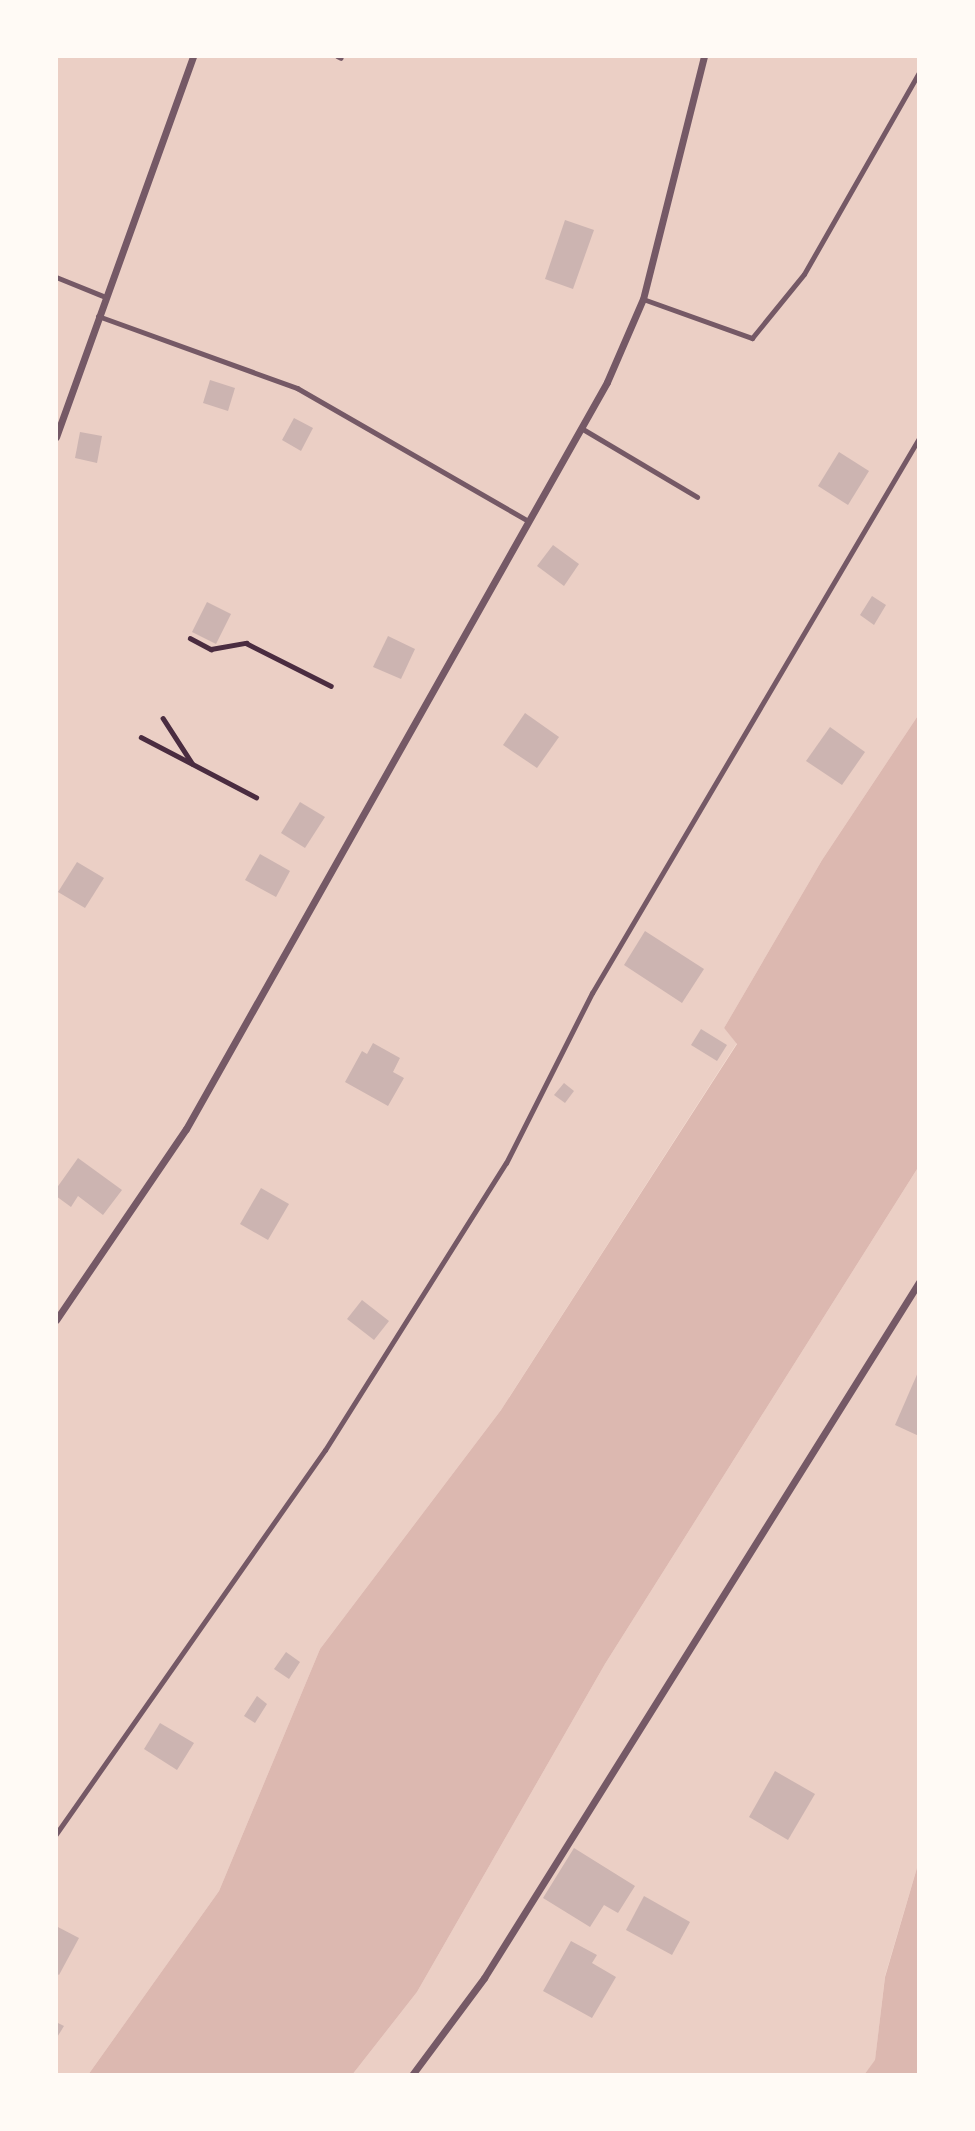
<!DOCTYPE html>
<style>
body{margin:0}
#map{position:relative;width:975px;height:2131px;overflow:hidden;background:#f7e1d7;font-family:"IBM Plex Serif",serif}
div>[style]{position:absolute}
.green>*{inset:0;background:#ebcfc5}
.water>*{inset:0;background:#dcb8b0}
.building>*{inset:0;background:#ccb4b1}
.path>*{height:4.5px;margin:-2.25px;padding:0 2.25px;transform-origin:2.25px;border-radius:2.25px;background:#4a2c40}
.service>*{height:5px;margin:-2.5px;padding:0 2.5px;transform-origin:2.5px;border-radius:2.5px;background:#755966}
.minor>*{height:7px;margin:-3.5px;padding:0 3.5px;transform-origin:3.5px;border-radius:3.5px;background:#755966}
span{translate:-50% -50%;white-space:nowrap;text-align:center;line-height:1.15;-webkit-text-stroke:7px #fffaf5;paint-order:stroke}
.frame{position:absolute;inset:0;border:58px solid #fffaf5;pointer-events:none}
</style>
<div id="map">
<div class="green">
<i style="clip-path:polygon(56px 56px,919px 56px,919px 714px,822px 860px,724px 1028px,737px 1043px,501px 1410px,320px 1649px,219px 1891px,88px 2075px,56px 2075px)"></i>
<i style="clip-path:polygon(919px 1166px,919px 1861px,885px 1976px,875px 2061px,864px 2075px,352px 2075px,417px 1992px,605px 1664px)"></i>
</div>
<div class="water">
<i style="clip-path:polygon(919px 714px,919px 1166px,605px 1664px,417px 1992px,352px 2075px,88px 2075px,219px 1891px,320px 1649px,501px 1410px,737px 1044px,724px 1028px,822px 860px)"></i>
<i style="clip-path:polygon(919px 1861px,919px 2075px,864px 2075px,875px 2060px,885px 1977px)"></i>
</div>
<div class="building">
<i style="clip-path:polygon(565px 220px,594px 230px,573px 289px,545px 279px)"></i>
<i style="clip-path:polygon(210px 380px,235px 388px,228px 411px,203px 403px)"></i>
<i style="clip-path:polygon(294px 418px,313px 428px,301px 451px,282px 440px)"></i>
<i style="clip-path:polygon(80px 432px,102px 436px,97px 463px,75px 458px)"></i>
<i style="clip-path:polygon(839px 452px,869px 471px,848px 505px,818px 486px)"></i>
<i style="clip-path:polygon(553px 545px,579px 564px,564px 586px,537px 566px)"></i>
<i style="clip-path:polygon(872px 596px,886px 605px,874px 625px,860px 615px)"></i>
<i style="clip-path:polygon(207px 602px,231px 614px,216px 644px,192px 632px)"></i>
<i style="clip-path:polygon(388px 636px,415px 649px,401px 679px,373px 667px)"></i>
<i style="clip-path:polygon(525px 713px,559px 737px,537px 768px,503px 745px)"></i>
<i style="clip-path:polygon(830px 727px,865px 752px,842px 785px,806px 761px)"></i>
<i style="clip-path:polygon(300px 802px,325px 817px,305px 848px,281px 833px)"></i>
<i style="clip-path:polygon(260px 854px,290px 871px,276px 897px,245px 880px)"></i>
<i style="clip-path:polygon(77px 862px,104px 878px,85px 908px,58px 892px)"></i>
<i style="clip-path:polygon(645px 931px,704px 969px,682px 1003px,624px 965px)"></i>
<i style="clip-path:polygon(701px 1029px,727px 1045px,717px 1061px,691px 1045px)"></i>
<i style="clip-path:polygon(373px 1043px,400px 1058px,393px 1072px,404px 1078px,388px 1106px,345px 1082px,362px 1051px,367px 1054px)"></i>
<i style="clip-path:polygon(564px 1083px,574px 1091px,565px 1103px,554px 1095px)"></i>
<i style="clip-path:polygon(78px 1158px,122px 1190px,103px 1215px,78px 1196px,71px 1207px,56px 1196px,56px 1189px)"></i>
<i style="clip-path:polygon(261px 1188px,289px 1204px,268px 1240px,240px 1224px)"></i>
<i style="clip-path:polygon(362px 1300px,389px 1321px,374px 1340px,347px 1319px)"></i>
<i style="clip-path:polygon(919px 1370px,919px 1436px,895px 1425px)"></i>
<i style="clip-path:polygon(286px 1652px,300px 1662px,289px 1679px,274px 1669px)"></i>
<i style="clip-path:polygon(257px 1696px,267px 1704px,255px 1723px,244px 1716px)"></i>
<i style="clip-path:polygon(160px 1723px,194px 1743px,177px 1770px,144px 1749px)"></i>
<i style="clip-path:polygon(775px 1771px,815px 1794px,788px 1840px,749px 1817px)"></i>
<i style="clip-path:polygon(574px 1848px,635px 1886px,618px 1913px,604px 1905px,590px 1927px,543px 1898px)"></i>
<i style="clip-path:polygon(644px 1896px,690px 1922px,672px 1955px,626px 1930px)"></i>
<i style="clip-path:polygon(56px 1926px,79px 1938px,59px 1975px,56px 1973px)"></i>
<i style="clip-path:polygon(571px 1941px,597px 1955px,592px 1963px,616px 1977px,592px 2018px,543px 1991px)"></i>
<i style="clip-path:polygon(56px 2022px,64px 2026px,56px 2039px)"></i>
</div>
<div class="path">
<i style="left:190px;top:638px;width:24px;rotate:28deg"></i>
<i style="left:211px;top:649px;width:36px;rotate:-10deg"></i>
<i style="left:246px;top:643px;width:95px;rotate:26.8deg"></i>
<i style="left:163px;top:718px;width:54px;rotate:57.2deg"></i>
<i style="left:141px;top:737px;width:130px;rotate:27.6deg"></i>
</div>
<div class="service">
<i style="left:337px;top:56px;width:4px;rotate:27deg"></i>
<i style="left:56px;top:277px;width:51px;rotate:22deg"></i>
<i style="left:643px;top:299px;width:116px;rotate:19.7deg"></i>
<i style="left:752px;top:338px;width:82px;rotate:-50.9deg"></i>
<i style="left:804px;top:274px;width:232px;rotate:-60.3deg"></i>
<i style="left:98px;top:316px;width:212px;rotate:19.9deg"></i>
<i style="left:297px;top:388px;width:267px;rotate:29.9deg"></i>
<i style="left:581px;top:428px;width:135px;rotate:30.7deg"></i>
<i style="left:56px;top:1834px;width:469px;rotate:-55deg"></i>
<i style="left:325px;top:1450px;width:339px;rotate:-57.8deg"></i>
<i style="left:506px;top:1163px;width:191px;rotate:-63.2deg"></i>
<i style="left:592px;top:993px;width:644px;rotate:-59.49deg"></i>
</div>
<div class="minor">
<i style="left:56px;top:437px;width:405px;rotate:-70.2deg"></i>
<i style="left:56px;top:1320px;width:231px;rotate:-55.8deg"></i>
<i style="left:186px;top:1129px;width:857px;rotate:-60.59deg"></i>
<i style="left:607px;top:382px;width:90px;rotate:-66.6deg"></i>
<i style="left:643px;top:299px;width:251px;rotate:-75.9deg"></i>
<i style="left:412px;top:2075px;width:121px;rotate:-53.4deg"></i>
<i style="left:484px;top:1978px;width:821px;rotate:-57.99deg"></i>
</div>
<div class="frame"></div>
</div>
